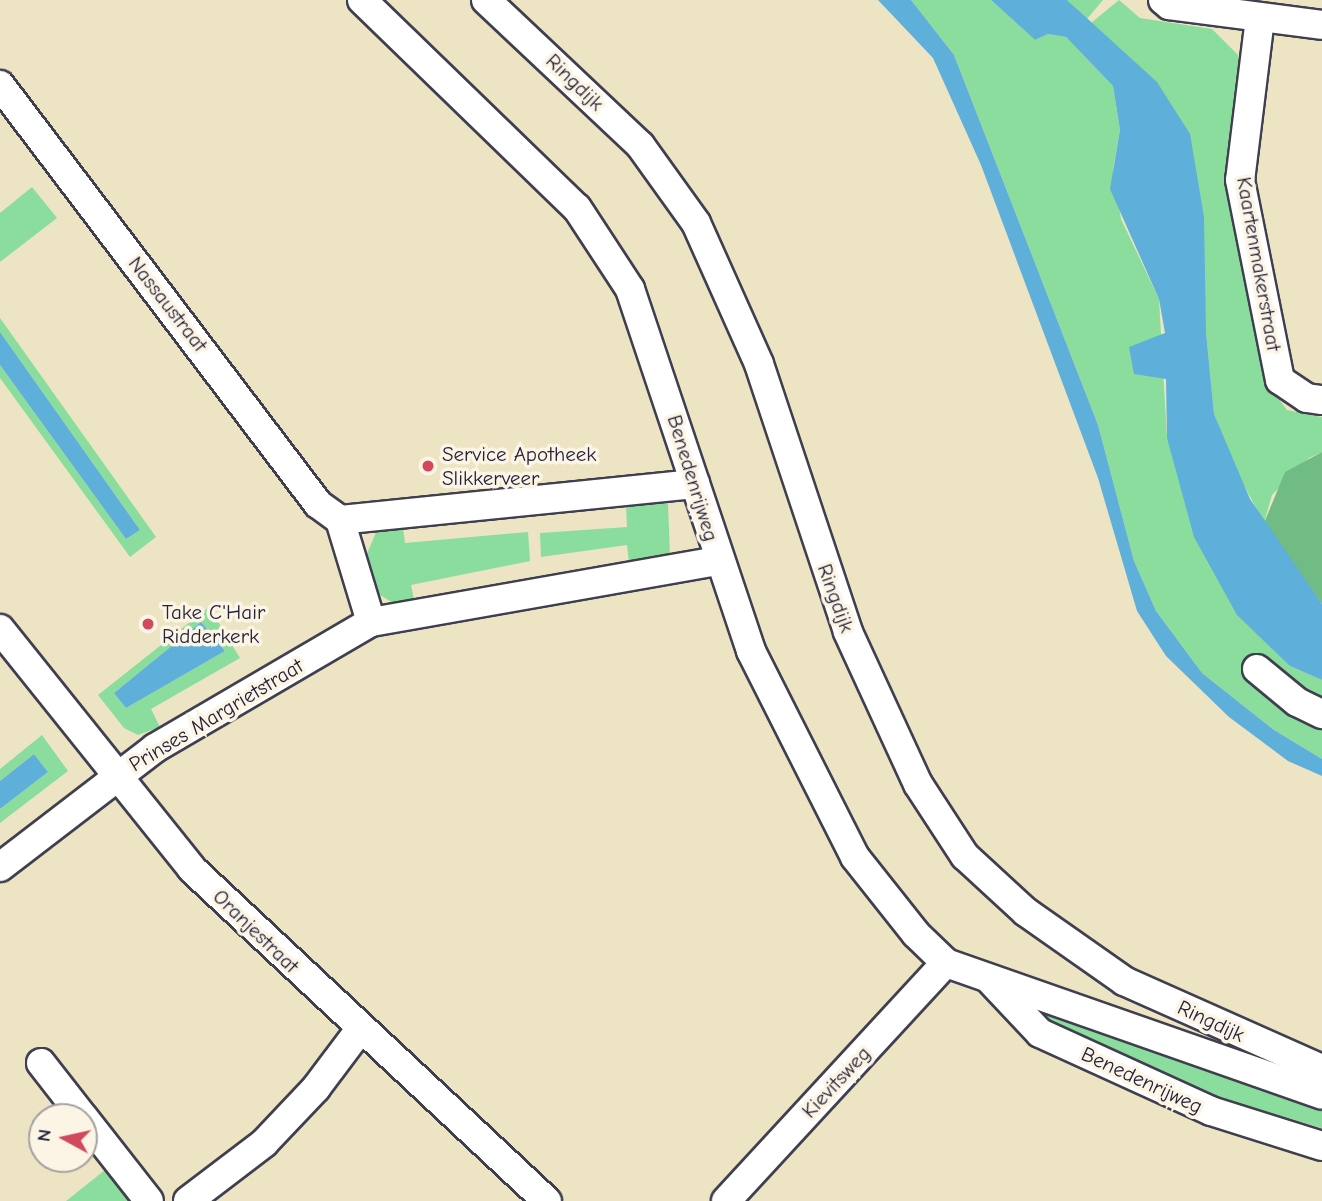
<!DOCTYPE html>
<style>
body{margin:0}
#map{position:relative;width:1322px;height:1201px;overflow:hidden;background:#ede4c4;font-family:"Comic Neue",sans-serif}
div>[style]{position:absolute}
.green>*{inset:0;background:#8bdd9d}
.forest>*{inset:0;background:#70bc84}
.water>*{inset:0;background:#5eafd9}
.roads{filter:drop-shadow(2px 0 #403f50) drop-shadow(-2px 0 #403f50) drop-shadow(0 2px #403f50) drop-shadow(0 -2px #403f50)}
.street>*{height:28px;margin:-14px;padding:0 14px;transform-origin:14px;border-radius:14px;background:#fff}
.dots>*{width:19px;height:19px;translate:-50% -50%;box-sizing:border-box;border:4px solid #fcf5e5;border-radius:50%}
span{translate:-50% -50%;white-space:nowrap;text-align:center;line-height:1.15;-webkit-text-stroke:7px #fcf5e5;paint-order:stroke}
.street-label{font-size:21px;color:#22223b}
.poi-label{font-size:21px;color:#22223b}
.left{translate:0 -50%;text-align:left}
.north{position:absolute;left:28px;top:1103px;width:70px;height:70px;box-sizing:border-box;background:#fcf5e5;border:2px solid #a5a1a1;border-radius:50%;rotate:278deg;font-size:19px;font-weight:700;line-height:28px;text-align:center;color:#22223b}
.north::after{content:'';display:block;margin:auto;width:24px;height:32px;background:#d1495b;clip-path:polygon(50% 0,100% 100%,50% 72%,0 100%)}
</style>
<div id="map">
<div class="green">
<i style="clip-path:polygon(911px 0,991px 0,1035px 40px,1048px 34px,1066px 37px,1113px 86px,1120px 130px,1113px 169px,1121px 219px,1159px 299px,1167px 438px,1290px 666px,1322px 680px,1322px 759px,1274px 730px,1202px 673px,1156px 611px,1134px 561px,1098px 425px,954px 55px)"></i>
<i style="clip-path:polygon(1067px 0,1103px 0,1087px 19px)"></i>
<i style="clip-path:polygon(1119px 0,1140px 18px,1212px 29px,1238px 55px,1240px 68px,1226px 186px,1264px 379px,1287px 410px,1322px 417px,1322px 452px,1309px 458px,1272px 495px,1264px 523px,1230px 459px,1214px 414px,1206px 332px,1091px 23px)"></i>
<i style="clip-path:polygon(32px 187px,57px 218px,0 262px,0 213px)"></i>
<i style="clip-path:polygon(0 318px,156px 537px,130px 557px,0 378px,0 365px,126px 539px,140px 530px,0 332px)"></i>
<i style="clip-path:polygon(668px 503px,670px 556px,629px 563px,627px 545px,541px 557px,540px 533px,627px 527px,626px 506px)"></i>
<i style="clip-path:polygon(402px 521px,405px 543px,528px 532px,530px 561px,411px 585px,415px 604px,393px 603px,380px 595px,366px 556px,377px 530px)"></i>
<i style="clip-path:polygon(evenodd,209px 607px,240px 658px,151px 709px,160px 727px,138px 735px,124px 728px,98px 695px,209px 607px,201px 622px,225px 651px,126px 708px,114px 693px,201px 622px)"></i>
<i style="clip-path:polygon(42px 735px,68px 771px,0 823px,0 809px,48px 772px,34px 754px,0 781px,0 769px)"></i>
<i style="clip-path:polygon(1047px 1015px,1074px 1018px,1322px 1109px,1322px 1128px,1210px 1095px,1052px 1027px)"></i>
<i style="clip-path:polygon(105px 1170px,129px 1201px,66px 1201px)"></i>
</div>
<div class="forest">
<i style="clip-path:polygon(1322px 452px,1322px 604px,1264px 523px,1285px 472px)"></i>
</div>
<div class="water">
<i style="clip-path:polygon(878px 0,911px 0,954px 55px,1098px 425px,1134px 561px,1156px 611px,1202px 673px,1274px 730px,1322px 759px,1322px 776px,1288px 761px,1229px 717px,1166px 656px,1137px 611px,1098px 478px,981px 165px,933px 58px)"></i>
<i style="clip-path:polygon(991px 0,1067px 0,1157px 82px,1190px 134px,1204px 217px,1206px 332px,1214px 414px,1250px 499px,1322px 604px,1322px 680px,1290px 666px,1237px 615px,1194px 537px,1167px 438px,1166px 379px,1134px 374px,1129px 347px,1165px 333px,1159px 299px,1110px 189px,1120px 130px,1113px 86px,1066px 37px,1048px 34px,1035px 40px)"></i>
<i style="clip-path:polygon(0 332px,140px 530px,126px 539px,0 365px)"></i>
<i style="clip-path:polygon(201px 622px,225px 651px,126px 708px,114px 693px)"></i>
<i style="clip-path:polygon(34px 754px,48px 772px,0 809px,0 781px)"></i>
</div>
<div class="roads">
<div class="street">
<i style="left:362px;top:0;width:299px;rotate:44.1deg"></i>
<i style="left:577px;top:208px;width:97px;rotate:56.8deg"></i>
<i style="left:630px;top:289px;width:382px;rotate:71.5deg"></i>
<i style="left:751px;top:651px;width:231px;rotate:63.2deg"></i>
<i style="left:855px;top:857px;width:98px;rotate:51.6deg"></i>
<i style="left:916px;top:934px;width:42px;rotate:44deg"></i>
<i style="left:946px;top:963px;width:398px;rotate:19.3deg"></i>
<i style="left:486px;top:0;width:212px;rotate:43.3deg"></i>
<i style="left:640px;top:145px;width:96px;rotate:54.3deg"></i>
<i style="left:696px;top:223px;width:154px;rotate:65.9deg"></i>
<i style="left:759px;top:364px;width:282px;rotate:71.6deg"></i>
<i style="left:848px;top:632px;width:167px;rotate:65.3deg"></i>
<i style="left:918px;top:784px;width:86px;rotate:56.9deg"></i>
<i style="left:965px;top:856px;width:83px;rotate:42.6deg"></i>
<i style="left:1026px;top:912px;width:120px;rotate:35.1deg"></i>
<i style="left:1124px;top:981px;width:217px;rotate:24deg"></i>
<i style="left:1163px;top:0;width:8px;rotate:40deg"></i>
<i style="left:1169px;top:5px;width:154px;rotate:7.4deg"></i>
<i style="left:1260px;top:18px;width:163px;rotate:97deg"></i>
<i style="left:1240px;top:180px;width:204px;rotate:78.7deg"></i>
<i style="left:1280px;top:380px;width:32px;rotate:34deg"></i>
<i style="left:1307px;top:398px;width:15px;rotate:8deg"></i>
<i style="left:0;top:85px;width:526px;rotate:52.8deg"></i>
<i style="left:318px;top:504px;width:27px;rotate:36deg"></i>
<i style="left:371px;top:622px;width:107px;rotate:-106.9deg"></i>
<i style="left:340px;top:520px;width:357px;rotate:-5.8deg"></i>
<i style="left:0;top:629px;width:307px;rotate:51.3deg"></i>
<i style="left:192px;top:869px;width:486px;rotate:43.1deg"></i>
<i style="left:1257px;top:669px;width:52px;rotate:39.5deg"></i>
<i style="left:1297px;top:702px;width:28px;rotate:26deg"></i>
<i style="left:0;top:867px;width:195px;rotate:-37.5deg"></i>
<i style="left:155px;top:748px;width:250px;rotate:-30.3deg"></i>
<i style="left:371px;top:622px;width:352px;rotate:-10deg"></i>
<i style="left:989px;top:979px;width:74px;rotate:46.6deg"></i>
<i style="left:1040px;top:1033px;width:188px;rotate:24.5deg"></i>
<i style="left:1211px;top:1111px;width:116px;rotate:17.5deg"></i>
<i style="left:41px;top:1063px;width:68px;rotate:52.1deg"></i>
<i style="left:84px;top:1118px;width:105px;rotate:51.9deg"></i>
<i style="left:188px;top:1201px;width:96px;rotate:-37.3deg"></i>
<i style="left:264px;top:1143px;width:76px;rotate:-46.6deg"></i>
<i style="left:316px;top:1088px;width:75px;rotate:-53.1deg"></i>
<i style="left:726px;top:1201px;width:324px;rotate:-47.3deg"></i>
</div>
</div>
<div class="dots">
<i style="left:428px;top:466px;background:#d1495b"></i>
<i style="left:148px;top:624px;background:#d1495b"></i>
</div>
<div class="street-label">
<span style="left:575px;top:82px;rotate:44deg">Ringdijk</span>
<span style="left:1259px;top:264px;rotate:80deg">Kaartenmakerstraat</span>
<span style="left:168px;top:304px;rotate:52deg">Nassaustraat</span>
<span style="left:693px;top:478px;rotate:73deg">Benedenrijweg</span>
<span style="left:836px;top:598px;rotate:70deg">Ringdijk</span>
<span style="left:216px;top:715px;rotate:-31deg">Prinses Margrietstraat</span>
<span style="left:256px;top:931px;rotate:44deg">Oranjestraat</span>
<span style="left:1211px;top:1021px;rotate:25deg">Ringdijk</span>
<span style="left:1142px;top:1080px;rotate:25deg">Benedenrijweg</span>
<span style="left:836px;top:1082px;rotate:-47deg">Kievitsweg</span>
</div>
<div class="poi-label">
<span class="left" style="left:442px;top:466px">Service Apotheek<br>Slikkerveer</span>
<span class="left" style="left:162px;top:624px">Take C'Hair<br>Ridderkerk</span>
</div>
<div class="north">N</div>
</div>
